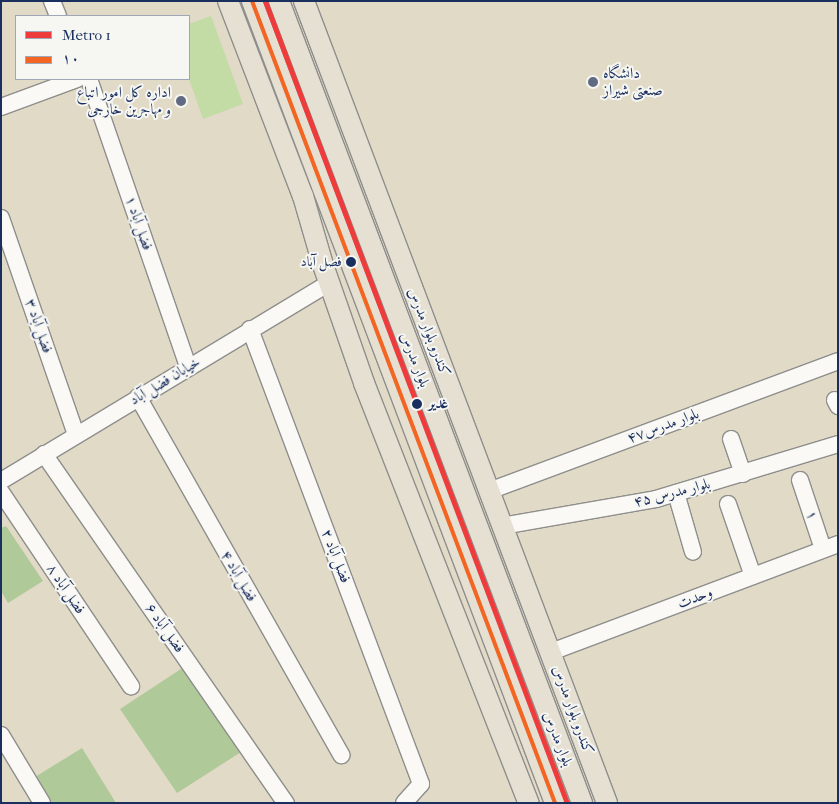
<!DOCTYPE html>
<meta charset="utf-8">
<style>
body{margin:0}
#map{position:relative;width:839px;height:804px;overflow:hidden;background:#e0dac6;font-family:"IM FELL French Canon",Amiri,serif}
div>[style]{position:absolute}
.green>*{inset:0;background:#c3dba4}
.forest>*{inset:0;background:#b0c999}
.roads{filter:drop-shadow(1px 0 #8e8e8c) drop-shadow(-1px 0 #8e8e8c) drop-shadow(0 1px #8e8e8c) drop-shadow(0 -1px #8e8e8c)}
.minor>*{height:16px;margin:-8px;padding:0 8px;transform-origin:8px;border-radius:8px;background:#faf9f6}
.major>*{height:20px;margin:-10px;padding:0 10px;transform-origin:10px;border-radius:10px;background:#e6e0d3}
.bus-1>*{height:4px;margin:-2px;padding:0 2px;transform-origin:2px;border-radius:2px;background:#f26522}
.metro-1>*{height:5px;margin:-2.5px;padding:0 2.5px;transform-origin:2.5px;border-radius:2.5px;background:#ee3c3c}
.dots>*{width:14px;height:14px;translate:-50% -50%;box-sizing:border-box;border:2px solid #f6f6f2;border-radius:50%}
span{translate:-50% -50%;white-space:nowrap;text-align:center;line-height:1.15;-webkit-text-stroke:4px #f6f6f2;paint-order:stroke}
.bus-label{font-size:14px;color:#1b2f5e}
.right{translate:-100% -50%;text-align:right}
.poi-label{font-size:15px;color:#1b2f5e}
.left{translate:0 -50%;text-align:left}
.street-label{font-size:15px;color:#1b2f5e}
.stop-label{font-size:15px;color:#1b2f5e;font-weight:700}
.frame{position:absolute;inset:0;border:2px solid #1b2f5e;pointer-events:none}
.legend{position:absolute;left:15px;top:15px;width:175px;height:65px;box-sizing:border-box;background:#f6f6f2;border:1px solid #9ea6b7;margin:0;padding:6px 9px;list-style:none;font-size:15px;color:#1b2f5e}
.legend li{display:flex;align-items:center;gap:10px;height:25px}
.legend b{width:25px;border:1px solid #9ea6b7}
</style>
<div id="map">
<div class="green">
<i style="clip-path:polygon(211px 16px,243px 104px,203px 119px,189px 79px,189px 24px)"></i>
</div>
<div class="forest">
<i style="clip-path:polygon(6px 526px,43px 581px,8px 603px,1px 591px,1px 528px)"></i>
<i style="clip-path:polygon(184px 667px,241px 752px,177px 793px,120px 709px)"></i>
<i style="clip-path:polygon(82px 748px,116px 803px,52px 803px,35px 777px)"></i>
</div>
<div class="roads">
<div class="minor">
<i style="left:52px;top:1px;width:16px;rotate:68deg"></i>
<i style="left:89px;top:79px;width:305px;rotate:71deg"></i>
<i style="left:1px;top:107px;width:81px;rotate:-20.2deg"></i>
<i style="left:1px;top:218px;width:229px;rotate:70.9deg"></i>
<i style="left:250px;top:329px;width:486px;rotate:69.4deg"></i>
<i style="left:421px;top:784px;width:25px;rotate:132deg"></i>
<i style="left:138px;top:397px;width:412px;rotate:60.4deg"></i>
<i style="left:835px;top:400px;width:7px;rotate:63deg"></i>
<i style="left:731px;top:439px;width:37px;rotate:71deg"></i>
<i style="left:44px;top:454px;width:425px;rotate:55.3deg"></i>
<i style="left:800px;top:480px;width:73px;rotate:71.6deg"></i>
<i style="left:1px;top:481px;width:383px;rotate:-31.1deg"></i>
<i style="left:489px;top:491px;width:372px;rotate:-20.4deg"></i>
<i style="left:1px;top:492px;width:234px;rotate:56.2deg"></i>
<i style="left:676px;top:493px;width:61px;rotate:73.9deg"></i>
<i style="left:728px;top:504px;width:76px;rotate:70.9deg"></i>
<i style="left:502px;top:526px;width:156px;rotate:-9.9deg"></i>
<i style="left:656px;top:499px;width:190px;rotate:-16.8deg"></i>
<i style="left:551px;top:652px;width:307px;rotate:-20.6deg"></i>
<i style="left:1px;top:735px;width:79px;rotate:58.9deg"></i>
</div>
<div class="major">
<i style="left:228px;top:1px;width:209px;rotate:69deg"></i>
<i style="left:303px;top:196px;width:72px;rotate:73.8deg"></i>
<i style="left:323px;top:265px;width:125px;rotate:70.8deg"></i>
<i style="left:364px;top:383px;width:451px;rotate:68.6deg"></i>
<i style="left:252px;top:1px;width:857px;rotate:69.3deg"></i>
<i style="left:279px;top:1px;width:857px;rotate:69.3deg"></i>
<i style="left:304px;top:1px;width:857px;rotate:69.3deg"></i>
</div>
</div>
<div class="bus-1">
<i style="left:252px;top:1px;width:857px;rotate:69.3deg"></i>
</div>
<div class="metro-1">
<i style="left:265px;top:1px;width:857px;rotate:69.37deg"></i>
</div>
<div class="dots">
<i style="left:593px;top:82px;background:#606b82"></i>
<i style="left:181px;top:101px;background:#606b82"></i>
<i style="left:351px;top:262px;background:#1b2f5e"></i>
<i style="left:417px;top:404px;background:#1b2f5e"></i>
</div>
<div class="bus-label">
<span class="right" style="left:342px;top:262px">فصل آباد</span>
</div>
<div class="poi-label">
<span class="left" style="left:603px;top:82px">دانشگاه<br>صنعتی شیراز</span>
<span class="right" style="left:171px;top:101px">اداره کل امور اتباع<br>و مهاجرین خارجی</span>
</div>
<div class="street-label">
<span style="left:139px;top:223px;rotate:71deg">فضل آباد ۱</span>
<span style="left:39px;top:326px;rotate:71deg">فضل آباد ۳</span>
<span style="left:429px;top:332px;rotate:69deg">کندرو بلوار مدرس</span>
<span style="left:415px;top:360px;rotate:69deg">بلوار مدرس</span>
<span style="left:165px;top:381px;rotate:-31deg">خیابان فضل آباد</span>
<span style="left:663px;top:426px;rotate:-20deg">بلوار مدرس۴۷</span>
<span style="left:672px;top:493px;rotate:-14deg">۴۵ بلوار مدرس</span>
<span style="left:812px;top:515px;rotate:71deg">۱</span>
<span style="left:336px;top:556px;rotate:69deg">فضل آباد ۲</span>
<span style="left:239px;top:576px;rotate:60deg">فضل آباد ۴</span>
<span style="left:66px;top:589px;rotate:56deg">فضل آباد ۸</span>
<span style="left:695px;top:598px;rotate:-21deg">وحدت</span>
<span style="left:165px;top:628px;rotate:55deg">فضل آباد ۶</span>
<span style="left:573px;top:710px;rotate:70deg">کندرو بلوار مدرس</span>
<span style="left:558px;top:739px;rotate:69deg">بلوار مدرس</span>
</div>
<div class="stop-label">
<span class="left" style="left:428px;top:404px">غدیر</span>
</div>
<div class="frame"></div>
<ul class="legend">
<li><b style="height:6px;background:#ee3c3c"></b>Metro 1</li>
<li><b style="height:6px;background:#f26522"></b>۱۰</li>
</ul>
</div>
